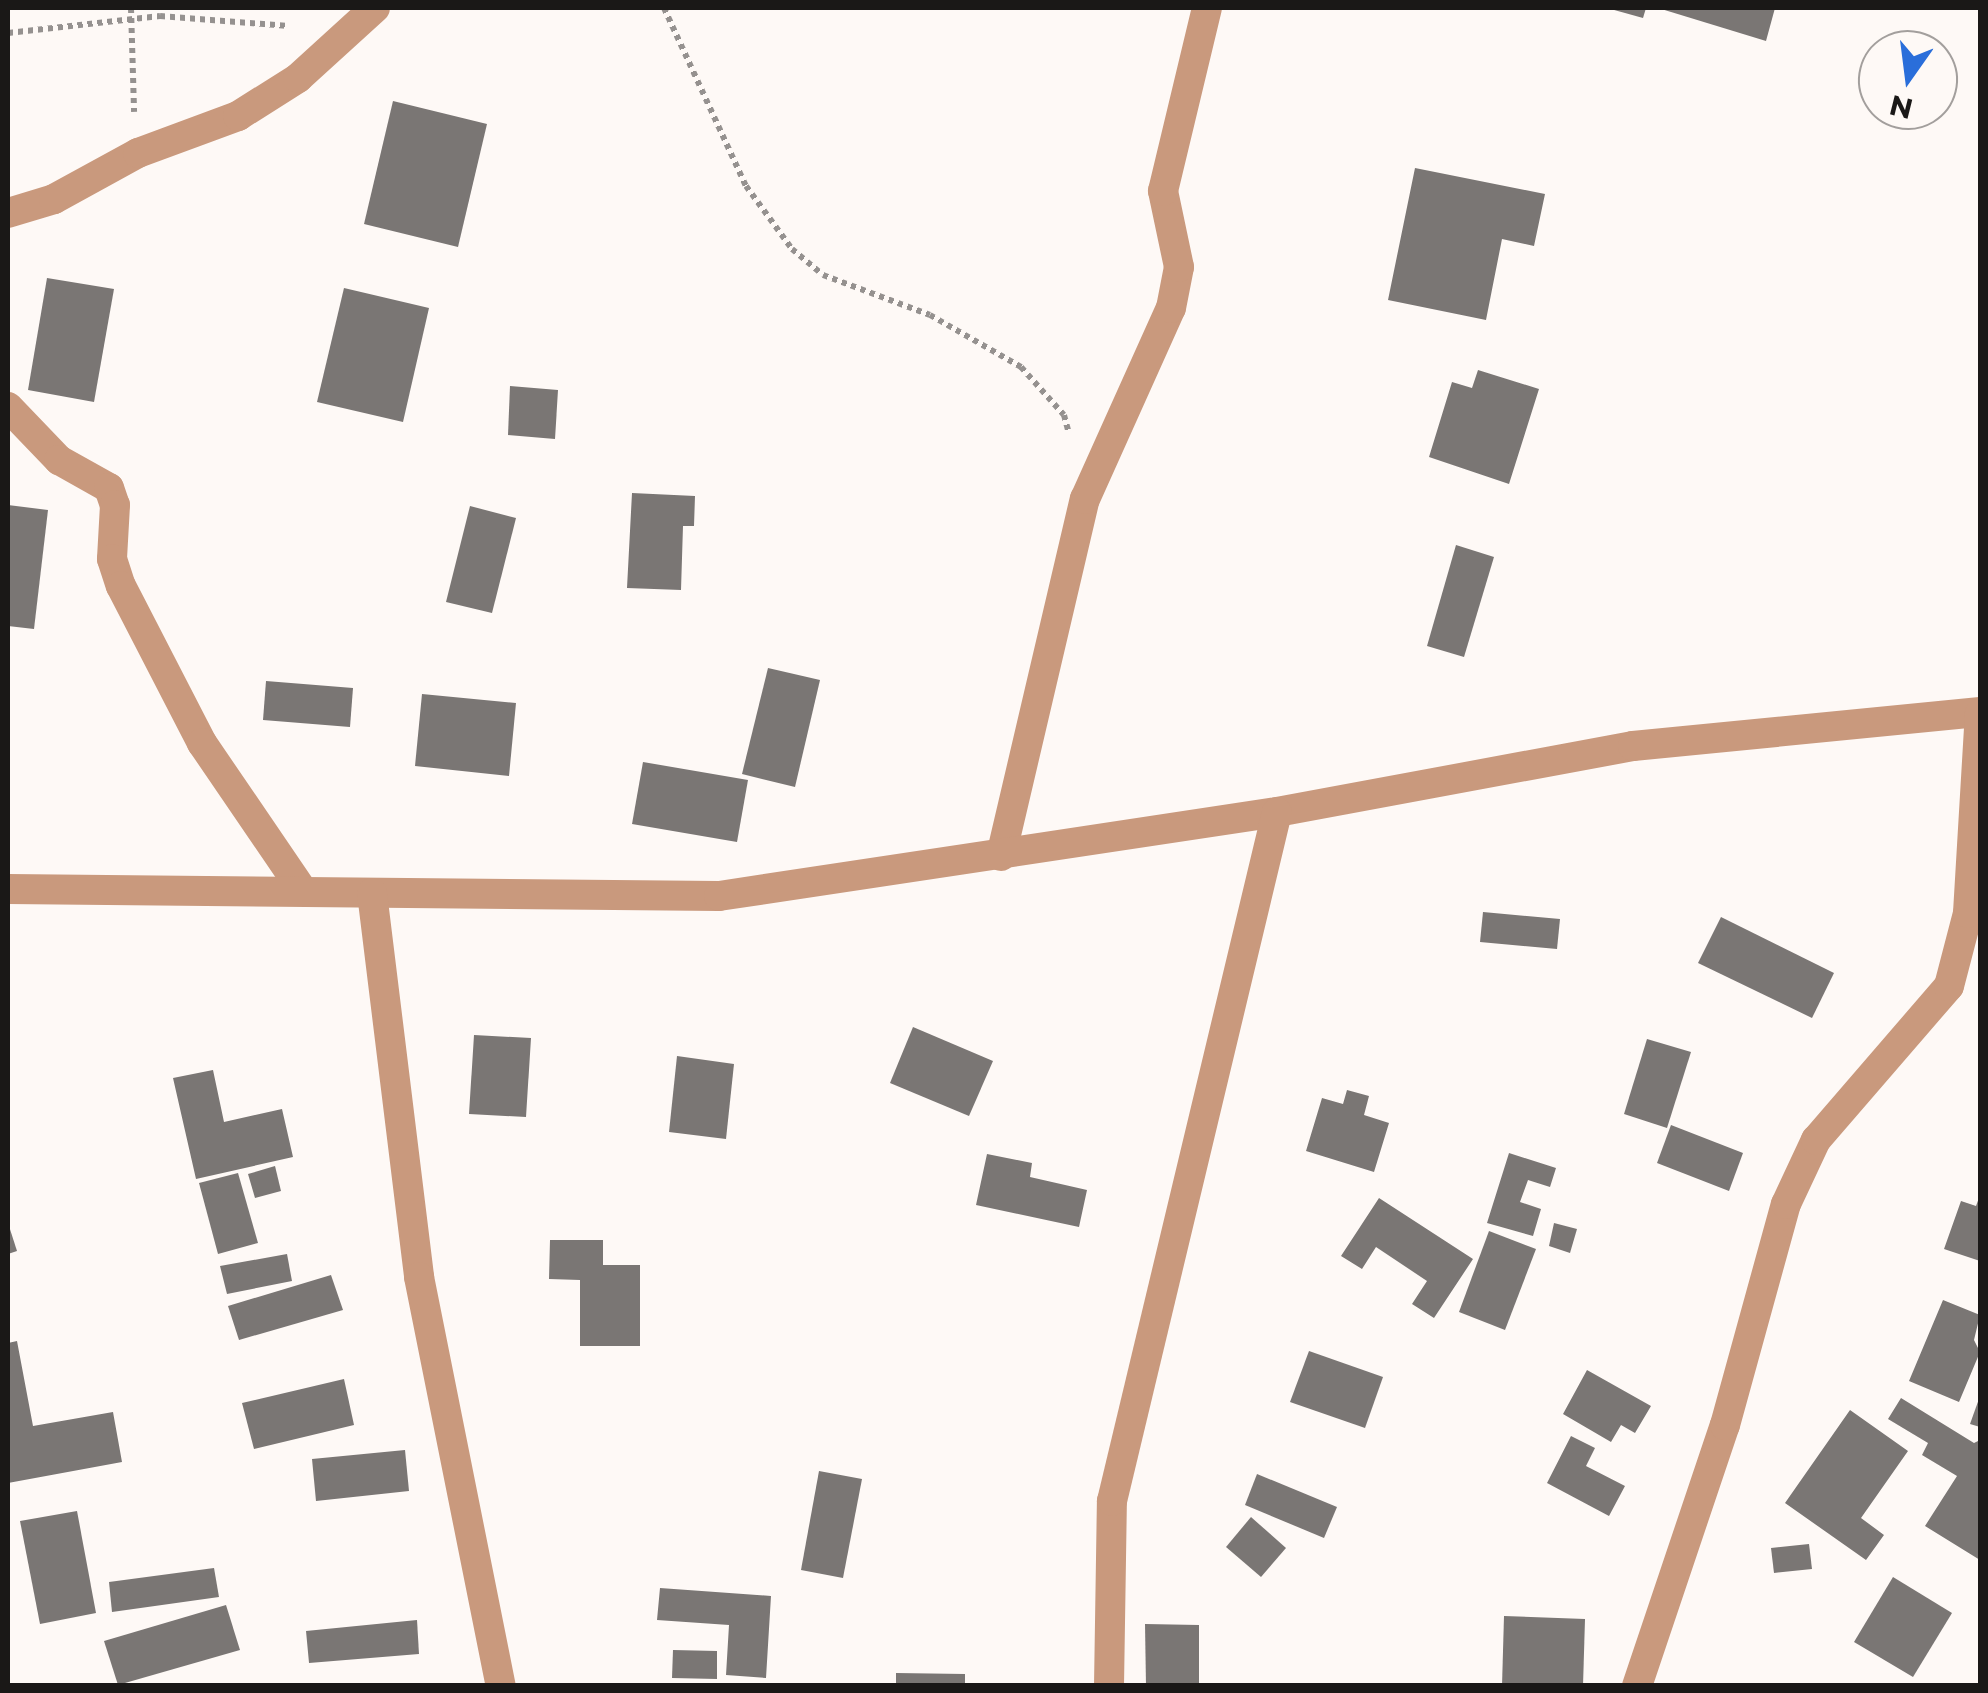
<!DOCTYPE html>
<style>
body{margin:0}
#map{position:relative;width:1988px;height:1693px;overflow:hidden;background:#fef9f6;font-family:Montserrat,sans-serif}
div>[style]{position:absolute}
.building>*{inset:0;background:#7a7674}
.path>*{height:6px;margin-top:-3px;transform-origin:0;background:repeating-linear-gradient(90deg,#95918f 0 5px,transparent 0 10px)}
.minor>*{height:30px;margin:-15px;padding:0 15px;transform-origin:15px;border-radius:15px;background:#c9997d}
span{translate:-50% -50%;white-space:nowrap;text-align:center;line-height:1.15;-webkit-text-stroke:8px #fef9f6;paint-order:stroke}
.frame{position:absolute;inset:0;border:10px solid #1a1817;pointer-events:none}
.north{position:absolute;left:1858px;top:30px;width:100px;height:100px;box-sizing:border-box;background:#fef9f6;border:2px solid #a39f9d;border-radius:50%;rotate:194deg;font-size:28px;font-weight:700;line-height:40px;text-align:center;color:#1a1817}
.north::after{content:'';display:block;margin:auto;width:35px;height:45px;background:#2a6eda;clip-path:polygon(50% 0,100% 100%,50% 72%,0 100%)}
</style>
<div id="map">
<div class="building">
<i style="clip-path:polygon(1607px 8px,1646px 8px,1643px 18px)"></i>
<i style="clip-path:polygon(1658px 8px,1775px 8px,1766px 41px)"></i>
<i style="clip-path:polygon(393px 101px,487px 124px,458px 247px,364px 224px)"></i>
<i style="clip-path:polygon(1415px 168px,1545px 194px,1534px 246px,1502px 239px,1486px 320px,1388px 300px)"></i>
<i style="clip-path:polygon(47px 278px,114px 289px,94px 402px,28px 390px)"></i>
<i style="clip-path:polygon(344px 288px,429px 308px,403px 422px,317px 402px)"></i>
<i style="clip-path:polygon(1478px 370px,1539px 389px,1509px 484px,1429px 457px,1452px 382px,1472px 388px)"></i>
<i style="clip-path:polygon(510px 386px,558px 390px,555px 439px,508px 435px)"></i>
<i style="clip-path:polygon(632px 493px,695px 496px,694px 526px,683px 526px,681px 590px,627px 588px)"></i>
<i style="clip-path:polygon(8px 505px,48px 510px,34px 629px,8px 626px)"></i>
<i style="clip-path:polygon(470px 506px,516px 518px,492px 613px,446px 602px)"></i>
<i style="clip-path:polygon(1456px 545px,1494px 557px,1464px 657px,1427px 646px)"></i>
<i style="clip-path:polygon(768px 668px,820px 680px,795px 787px,742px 774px)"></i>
<i style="clip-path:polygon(266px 681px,353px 688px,350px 727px,263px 720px)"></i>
<i style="clip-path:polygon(422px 694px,516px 703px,509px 776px,415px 766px)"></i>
<i style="clip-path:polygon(643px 762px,748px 780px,737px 842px,632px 824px)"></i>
<i style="clip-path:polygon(1483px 912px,1560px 919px,1557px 949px,1480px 942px)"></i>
<i style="clip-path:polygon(1721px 917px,1834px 973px,1812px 1018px,1698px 963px)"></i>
<i style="clip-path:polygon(913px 1027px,993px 1061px,969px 1116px,890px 1083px)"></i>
<i style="clip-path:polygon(474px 1035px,531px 1038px,526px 1117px,469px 1114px)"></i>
<i style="clip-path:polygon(1647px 1039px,1691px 1052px,1667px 1128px,1624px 1114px)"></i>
<i style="clip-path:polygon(677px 1056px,734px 1064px,726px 1139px,669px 1132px)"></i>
<i style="clip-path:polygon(213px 1070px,224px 1122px,282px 1109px,293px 1157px,196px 1179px,173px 1078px)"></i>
<i style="clip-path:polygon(1347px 1090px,1369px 1096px,1364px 1115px,1389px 1123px,1374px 1172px,1306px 1151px,1322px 1098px,1343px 1104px)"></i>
<i style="clip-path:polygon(1671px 1125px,1743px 1153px,1729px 1191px,1657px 1163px)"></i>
<i style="clip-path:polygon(1509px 1153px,1556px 1168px,1550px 1187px,1528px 1180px,1520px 1202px,1541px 1209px,1533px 1236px,1487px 1223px)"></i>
<i style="clip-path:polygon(987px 1154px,1032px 1163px,1030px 1177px,1087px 1190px,1079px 1227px,976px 1205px)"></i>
<i style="clip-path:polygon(275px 1166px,281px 1191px,255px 1198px,248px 1174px)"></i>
<i style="clip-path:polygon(238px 1173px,258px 1243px,218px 1254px,199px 1183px)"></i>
<i style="clip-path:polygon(1980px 1195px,1980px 1261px,1944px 1249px,1961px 1201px,1976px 1206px)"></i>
<i style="clip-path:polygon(1379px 1198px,1473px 1259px,1434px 1318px,1412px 1304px,1427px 1281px,1376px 1247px,1362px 1269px,1341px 1256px)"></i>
<i style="clip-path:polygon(8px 1223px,17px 1251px,8px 1254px)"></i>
<i style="clip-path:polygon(1554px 1223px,1577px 1229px,1570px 1253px,1549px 1246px)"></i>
<i style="clip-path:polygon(1489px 1231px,1536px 1249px,1505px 1330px,1459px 1312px)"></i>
<i style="clip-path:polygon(550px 1240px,603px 1240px,603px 1265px,640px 1265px,640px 1346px,580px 1346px,580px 1280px,549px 1279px)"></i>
<i style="clip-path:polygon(287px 1254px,292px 1281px,227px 1294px,220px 1266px)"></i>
<i style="clip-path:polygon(331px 1275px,343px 1310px,239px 1340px,228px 1306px)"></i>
<i style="clip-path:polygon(1943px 1300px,1980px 1315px,1974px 1340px,1980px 1352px,1959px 1402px,1909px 1381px)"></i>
<i style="clip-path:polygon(17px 1341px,33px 1426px,113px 1412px,122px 1462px,8px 1483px,8px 1343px)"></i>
<i style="clip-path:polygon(1309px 1351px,1383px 1377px,1365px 1428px,1290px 1402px)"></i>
<i style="clip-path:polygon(1587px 1370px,1651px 1406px,1635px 1433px,1621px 1425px,1611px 1442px,1563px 1414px)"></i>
<i style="clip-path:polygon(344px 1379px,354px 1425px,254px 1449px,242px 1403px)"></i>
<i style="clip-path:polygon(1980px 1396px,1980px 1427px,1970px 1424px)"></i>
<i style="clip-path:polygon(1901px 1398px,1974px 1443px,1980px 1440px,1980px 1560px,1925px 1526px,1957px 1476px,1922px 1455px,1928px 1443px,1888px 1419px)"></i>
<i style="clip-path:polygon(1850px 1410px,1908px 1451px,1861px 1518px,1884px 1535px,1866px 1560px,1785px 1503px)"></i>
<i style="clip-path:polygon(1571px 1436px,1595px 1448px,1586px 1466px,1625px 1486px,1609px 1516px,1547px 1483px)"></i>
<i style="clip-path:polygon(405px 1450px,409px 1491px,316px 1501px,312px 1459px)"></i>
<i style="clip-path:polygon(819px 1471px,862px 1479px,843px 1578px,801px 1570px)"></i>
<i style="clip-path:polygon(1257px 1474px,1337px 1507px,1324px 1538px,1245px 1505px)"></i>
<i style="clip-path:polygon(77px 1511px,96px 1613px,40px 1624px,20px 1521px)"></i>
<i style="clip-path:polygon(1251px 1517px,1286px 1548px,1261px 1577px,1226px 1547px)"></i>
<i style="clip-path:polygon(1809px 1544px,1812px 1569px,1774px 1573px,1771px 1548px)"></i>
<i style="clip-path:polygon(214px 1568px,219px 1597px,112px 1612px,109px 1582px)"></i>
<i style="clip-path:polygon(1893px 1577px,1952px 1613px,1913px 1677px,1854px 1642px)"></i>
<i style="clip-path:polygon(660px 1588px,771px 1596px,766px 1678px,726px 1675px,729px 1625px,657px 1620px)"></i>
<i style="clip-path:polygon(226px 1605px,240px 1650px,118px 1685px,104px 1641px)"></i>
<i style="clip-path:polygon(1504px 1616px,1585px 1619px,1583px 1686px,1502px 1686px)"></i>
<i style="clip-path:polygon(417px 1620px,419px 1654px,309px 1663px,306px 1631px)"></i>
<i style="clip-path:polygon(1145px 1624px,1199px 1625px,1199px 1686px,1146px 1686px)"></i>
<i style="clip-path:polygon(673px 1650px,717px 1651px,717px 1679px,672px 1678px)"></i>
<i style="clip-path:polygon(896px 1673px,965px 1674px,965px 1686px,896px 1686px)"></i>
</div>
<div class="path">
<i style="left:131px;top:8px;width:104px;rotate:88.3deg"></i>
<i style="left:664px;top:8px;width:196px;rotate:65.3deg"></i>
<i style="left:746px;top:186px;width:78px;rotate:53.9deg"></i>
<i style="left:792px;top:249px;width:40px;rotate:40deg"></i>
<i style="left:823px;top:275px;width:114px;rotate:20.5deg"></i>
<i style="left:930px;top:315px;width:105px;rotate:29.7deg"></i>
<i style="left:1021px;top:367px;width:64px;rotate:48.1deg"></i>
<i style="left:1064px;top:415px;width:16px;rotate:75deg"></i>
<i style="left:8px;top:33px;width:153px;rotate:-6.4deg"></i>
<i style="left:160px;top:16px;width:129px;rotate:4.4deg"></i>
</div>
<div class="minor">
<i style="left:8px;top:213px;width:48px;rotate:-16.9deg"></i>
<i style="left:54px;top:199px;width:96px;rotate:-28.7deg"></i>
<i style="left:138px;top:153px;width:107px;rotate:-20.3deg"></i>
<i style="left:238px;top:116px;width:71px;rotate:-32.3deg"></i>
<i style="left:298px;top:78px;width:104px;rotate:-42.3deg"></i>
<i style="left:8px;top:407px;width:74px;rotate:46.1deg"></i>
<i style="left:59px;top:460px;width:57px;rotate:29.2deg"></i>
<i style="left:109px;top:488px;width:18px;rotate:71deg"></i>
<i style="left:115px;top:505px;width:54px;rotate:93.2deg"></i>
<i style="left:112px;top:559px;width:28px;rotate:72deg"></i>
<i style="left:121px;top:586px;width:177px;rotate:62.7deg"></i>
<i style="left:202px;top:743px;width:179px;rotate:55.7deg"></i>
<i style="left:1001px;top:856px;width:367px;rotate:-76.8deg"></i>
<i style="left:1085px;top:499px;width:209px;rotate:-65.8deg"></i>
<i style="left:1171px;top:308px;width:42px;rotate:-79deg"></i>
<i style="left:1179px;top:267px;width:78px;rotate:-101.9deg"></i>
<i style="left:1163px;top:191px;width:188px;rotate:-76.5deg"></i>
<i style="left:8px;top:889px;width:711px;rotate:0.56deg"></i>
<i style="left:719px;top:896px;width:564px;rotate:-8.56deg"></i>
<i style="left:1277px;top:812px;width:362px;rotate:-10.5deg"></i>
<i style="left:1633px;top:746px;width:349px;rotate:-5.6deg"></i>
<i style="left:372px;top:893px;width:387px;rotate:83deg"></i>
<i style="left:419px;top:1277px;width:417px;rotate:78.7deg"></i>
<i style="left:1109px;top:1686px;width:185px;rotate:-89.1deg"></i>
<i style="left:1112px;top:1501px;width:708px;rotate:-76.53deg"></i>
<i style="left:1637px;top:1686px;width:275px;rotate:-71.4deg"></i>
<i style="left:1725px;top:1425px;width:229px;rotate:-74.6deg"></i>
<i style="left:1786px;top:1204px;width:71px;rotate:-64.9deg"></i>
<i style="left:1816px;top:1140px;width:203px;rotate:-49.2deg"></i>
<i style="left:1949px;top:986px;width:75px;rotate:-75.4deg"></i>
<i style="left:1968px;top:913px;width:200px;rotate:-86.6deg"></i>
</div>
<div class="frame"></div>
<div class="north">N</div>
</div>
